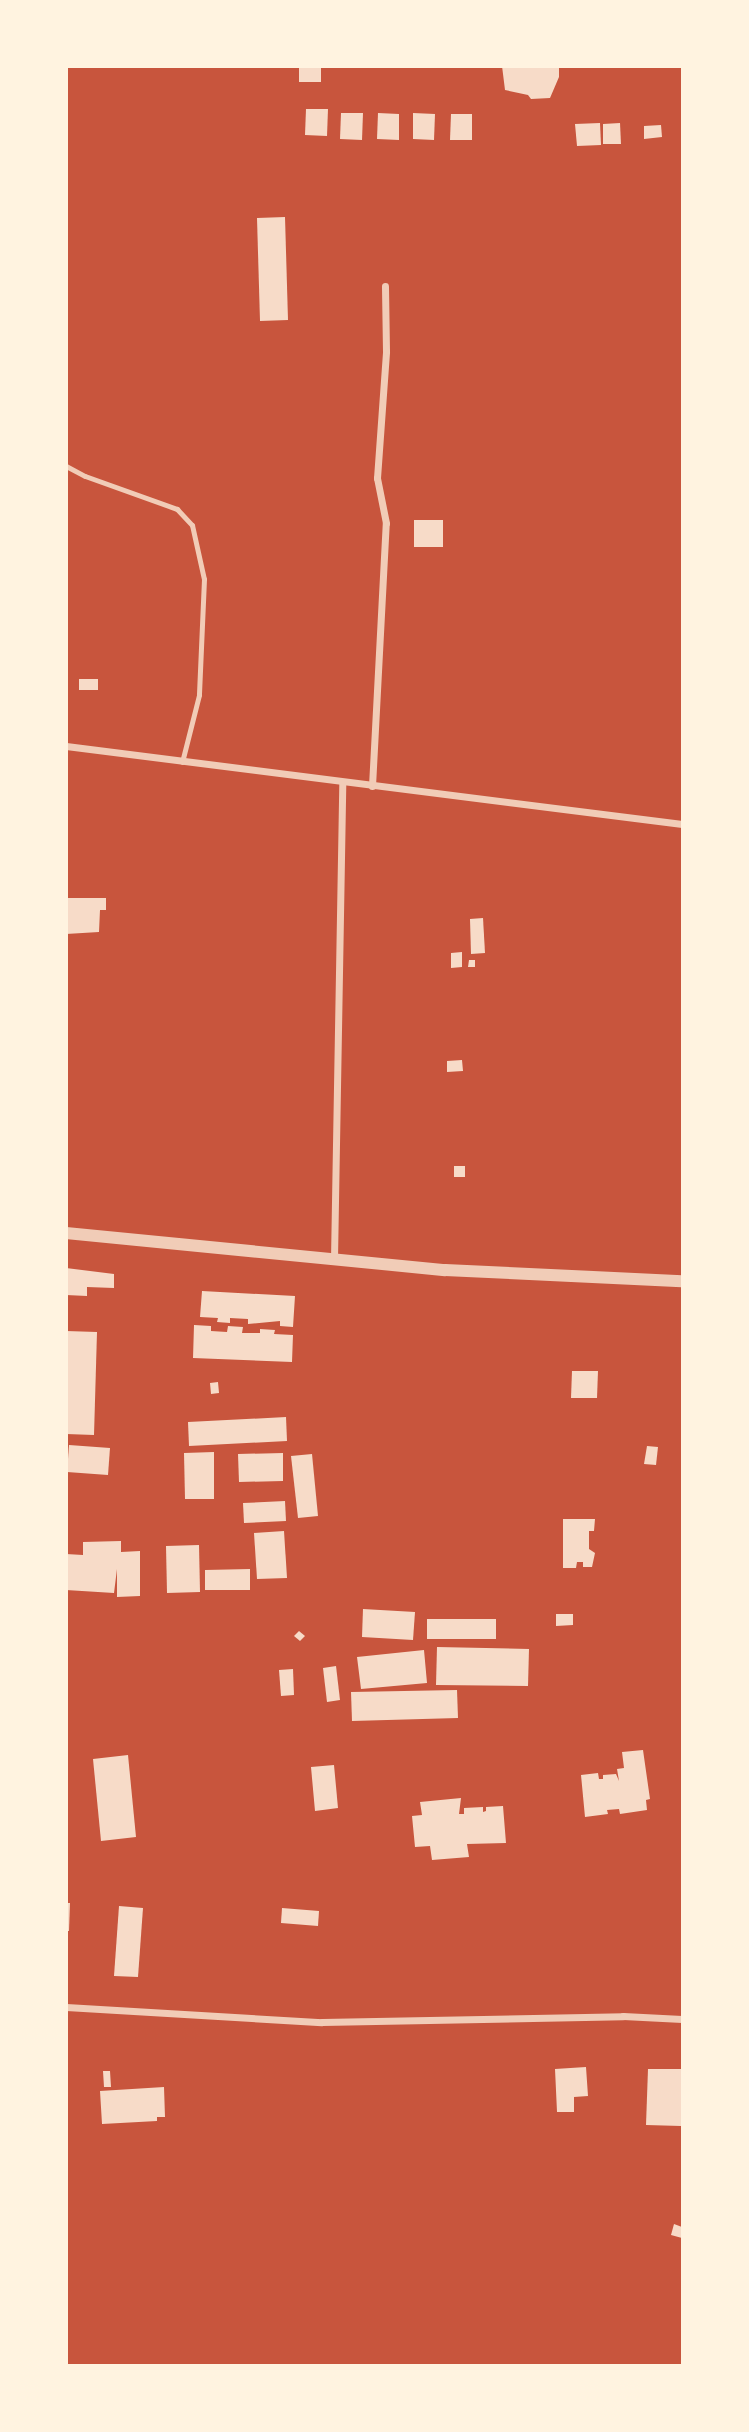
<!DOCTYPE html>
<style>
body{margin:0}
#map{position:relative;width:749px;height:2432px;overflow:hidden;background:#c8553d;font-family:Cabin,sans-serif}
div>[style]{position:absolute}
.building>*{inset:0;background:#f7dbc8}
.service>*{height:5px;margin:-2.5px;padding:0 2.5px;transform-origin:2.5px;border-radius:2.5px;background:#f1ccb7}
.minor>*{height:7px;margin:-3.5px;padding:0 3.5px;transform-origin:3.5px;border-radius:3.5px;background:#f1ccb7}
.tertiary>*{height:12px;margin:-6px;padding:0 6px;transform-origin:6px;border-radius:6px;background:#f1ccb7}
span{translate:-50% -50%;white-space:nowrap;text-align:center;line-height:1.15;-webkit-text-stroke:5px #fff3e0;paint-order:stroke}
.frame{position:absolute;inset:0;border:68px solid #fff3e0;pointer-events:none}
</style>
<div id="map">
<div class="building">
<i style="clip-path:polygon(299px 66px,321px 66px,321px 82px,299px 82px)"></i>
<i style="clip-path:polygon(502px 66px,559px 66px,559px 77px,550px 98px,531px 99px,528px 95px,505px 90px)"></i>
<i style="clip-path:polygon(306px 109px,328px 109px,327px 136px,305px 135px)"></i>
<i style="clip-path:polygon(341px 113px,363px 113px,362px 140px,340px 139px)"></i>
<i style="clip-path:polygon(378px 113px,399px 114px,399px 140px,377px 139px)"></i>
<i style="clip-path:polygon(413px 113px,435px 114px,434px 140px,413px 139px)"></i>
<i style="clip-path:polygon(451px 114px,472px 114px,472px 140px,450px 140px)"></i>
<i style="clip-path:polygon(600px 123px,601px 145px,577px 146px,575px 124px)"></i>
<i style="clip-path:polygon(620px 123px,621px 144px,603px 144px,603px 124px)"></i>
<i style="clip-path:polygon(661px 125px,662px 137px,644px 139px,644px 126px)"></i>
<i style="clip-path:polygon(285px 217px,288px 320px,260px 321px,257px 218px)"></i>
<i style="clip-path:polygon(414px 520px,443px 520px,443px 547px,414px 547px)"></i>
<i style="clip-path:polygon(79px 679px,98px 679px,98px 690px,79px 690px)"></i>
<i style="clip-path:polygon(66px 898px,106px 898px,106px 910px,100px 910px,99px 932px,66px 934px)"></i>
<i style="clip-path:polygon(483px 918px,485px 953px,471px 954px,470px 919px)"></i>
<i style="clip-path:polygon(462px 952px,462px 967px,451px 968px,451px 953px)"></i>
<i style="clip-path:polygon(469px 960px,475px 960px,475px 967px,468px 967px)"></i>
<i style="clip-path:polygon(462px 1060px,463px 1071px,447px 1072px,447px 1061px)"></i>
<i style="clip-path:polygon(454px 1166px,465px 1166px,465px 1177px,454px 1177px)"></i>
<i style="clip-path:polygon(66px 1268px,114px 1274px,114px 1288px,87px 1287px,87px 1296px,66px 1295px)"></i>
<i style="clip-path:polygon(202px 1291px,295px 1296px,293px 1327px,280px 1326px,280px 1321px,248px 1324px,248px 1319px,230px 1318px,230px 1323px,217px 1322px,218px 1318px,200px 1317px)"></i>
<i style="clip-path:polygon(194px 1325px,211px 1326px,211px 1331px,227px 1332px,228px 1326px,243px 1327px,242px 1333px,260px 1333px,260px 1329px,275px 1330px,274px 1334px,293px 1335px,292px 1362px,193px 1358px)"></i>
<i style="clip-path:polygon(66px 1331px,97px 1332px,94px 1435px,66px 1434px)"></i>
<i style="clip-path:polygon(572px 1371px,598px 1371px,597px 1398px,571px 1398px)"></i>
<i style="clip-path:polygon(218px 1382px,219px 1393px,211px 1394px,210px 1383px)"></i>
<i style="clip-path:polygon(286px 1417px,287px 1441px,189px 1446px,188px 1422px)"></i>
<i style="clip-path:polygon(69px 1445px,110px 1448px,108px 1475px,67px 1472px)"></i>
<i style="clip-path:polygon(647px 1446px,658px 1447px,656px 1465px,644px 1464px)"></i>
<i style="clip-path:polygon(214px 1452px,214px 1499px,185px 1499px,184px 1453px)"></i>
<i style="clip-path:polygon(283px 1453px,283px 1481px,239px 1482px,238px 1454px)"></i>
<i style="clip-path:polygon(312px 1454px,318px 1516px,298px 1518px,291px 1456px)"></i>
<i style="clip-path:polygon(285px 1501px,286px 1521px,244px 1523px,243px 1503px)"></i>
<i style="clip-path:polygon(563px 1519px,595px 1519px,594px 1531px,589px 1531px,589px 1549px,595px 1553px,592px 1567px,583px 1567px,583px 1562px,577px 1562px,576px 1568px,563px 1568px)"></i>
<i style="clip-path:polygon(284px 1531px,287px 1578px,257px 1579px,254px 1533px)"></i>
<i style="clip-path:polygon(121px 1541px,121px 1552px,140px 1551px,140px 1596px,117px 1597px,117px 1569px,114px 1593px,66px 1590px,66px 1554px,83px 1555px,83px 1542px)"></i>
<i style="clip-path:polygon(199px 1545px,200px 1592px,167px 1593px,166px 1546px)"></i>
<i style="clip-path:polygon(250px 1569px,250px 1590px,205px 1590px,205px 1570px)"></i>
<i style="clip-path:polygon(363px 1609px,415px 1612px,413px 1640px,362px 1637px)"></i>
<i style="clip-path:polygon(556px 1614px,573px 1614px,573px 1625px,556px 1626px)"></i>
<i style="clip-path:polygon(427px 1619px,496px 1619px,496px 1639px,427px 1639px)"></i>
<i style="clip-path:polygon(299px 1631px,305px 1636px,300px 1641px,294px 1636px)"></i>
<i style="clip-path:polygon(437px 1647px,529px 1649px,528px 1686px,436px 1685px)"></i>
<i style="clip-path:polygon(424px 1650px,427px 1683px,361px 1689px,357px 1657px)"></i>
<i style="clip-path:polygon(336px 1666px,340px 1700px,327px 1702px,323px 1668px)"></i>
<i style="clip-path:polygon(293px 1669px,294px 1695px,281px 1696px,279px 1670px)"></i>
<i style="clip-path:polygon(457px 1690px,458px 1718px,352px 1721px,351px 1692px)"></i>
<i style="clip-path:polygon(643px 1750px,650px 1799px,646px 1800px,647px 1810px,620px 1814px,619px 1809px,607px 1810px,608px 1814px,585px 1817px,581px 1775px,598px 1773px,599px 1779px,603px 1779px,603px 1775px,616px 1774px,619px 1781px,617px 1769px,624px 1768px,622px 1752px)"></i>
<i style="clip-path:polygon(128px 1755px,136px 1837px,101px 1841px,93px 1759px)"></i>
<i style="clip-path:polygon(334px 1765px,338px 1808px,315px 1811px,311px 1767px)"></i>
<i style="clip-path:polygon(461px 1798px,459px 1814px,464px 1814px,464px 1808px,483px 1807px,483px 1812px,486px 1811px,486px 1807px,503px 1806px,506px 1843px,467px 1844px,469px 1857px,432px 1860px,430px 1846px,415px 1847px,412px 1816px,422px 1815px,420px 1802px)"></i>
<i style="clip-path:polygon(66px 1903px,70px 1903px,69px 1931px,66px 1931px)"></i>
<i style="clip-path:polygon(119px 1906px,143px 1908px,138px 1977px,114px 1976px)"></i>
<i style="clip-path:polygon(282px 1908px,319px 1911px,318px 1926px,281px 1923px)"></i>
<i style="clip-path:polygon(586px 2067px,588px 2096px,574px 2097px,574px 2112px,557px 2112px,555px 2069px)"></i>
<i style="clip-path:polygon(648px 2069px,682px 2069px,681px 2126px,646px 2125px)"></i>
<i style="clip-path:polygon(103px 2071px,110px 2071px,111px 2087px,104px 2087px)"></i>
<i style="clip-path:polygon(164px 2087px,165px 2117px,157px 2117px,157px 2121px,102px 2124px,100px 2091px)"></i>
<i style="clip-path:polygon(674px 2224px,682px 2227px,682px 2238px,671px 2235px)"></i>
</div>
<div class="service">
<i style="left:66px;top:466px;width:21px;rotate:28deg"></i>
<i style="left:85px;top:476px;width:98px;rotate:19.7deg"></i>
<i style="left:177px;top:509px;width:22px;rotate:47deg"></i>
<i style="left:192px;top:525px;width:55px;rotate:77.5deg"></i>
<i style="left:204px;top:579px;width:116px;rotate:92.5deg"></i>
<i style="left:199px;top:695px;width:69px;rotate:104.2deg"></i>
</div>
<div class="minor">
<i style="left:66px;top:746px;width:621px;rotate:7.22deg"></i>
<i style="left:372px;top:786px;width:263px;rotate:-87deg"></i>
<i style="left:386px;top:523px;width:46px;rotate:-101.3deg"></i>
<i style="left:377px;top:478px;width:127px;rotate:-85.9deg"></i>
<i style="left:386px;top:351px;width:65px;rotate:-90.9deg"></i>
<i style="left:334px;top:1259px;width:476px;rotate:-89deg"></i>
<i style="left:66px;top:2007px;width:256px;rotate:3.4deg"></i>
<i style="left:322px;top:2022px;width:301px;rotate:-1.1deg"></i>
<i style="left:623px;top:2016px;width:59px;rotate:2.9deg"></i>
</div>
<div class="tertiary">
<i style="left:66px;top:1233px;width:381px;rotate:5.6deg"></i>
<i style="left:445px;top:1270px;width:237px;rotate:2.7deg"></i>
</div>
<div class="frame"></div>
</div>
